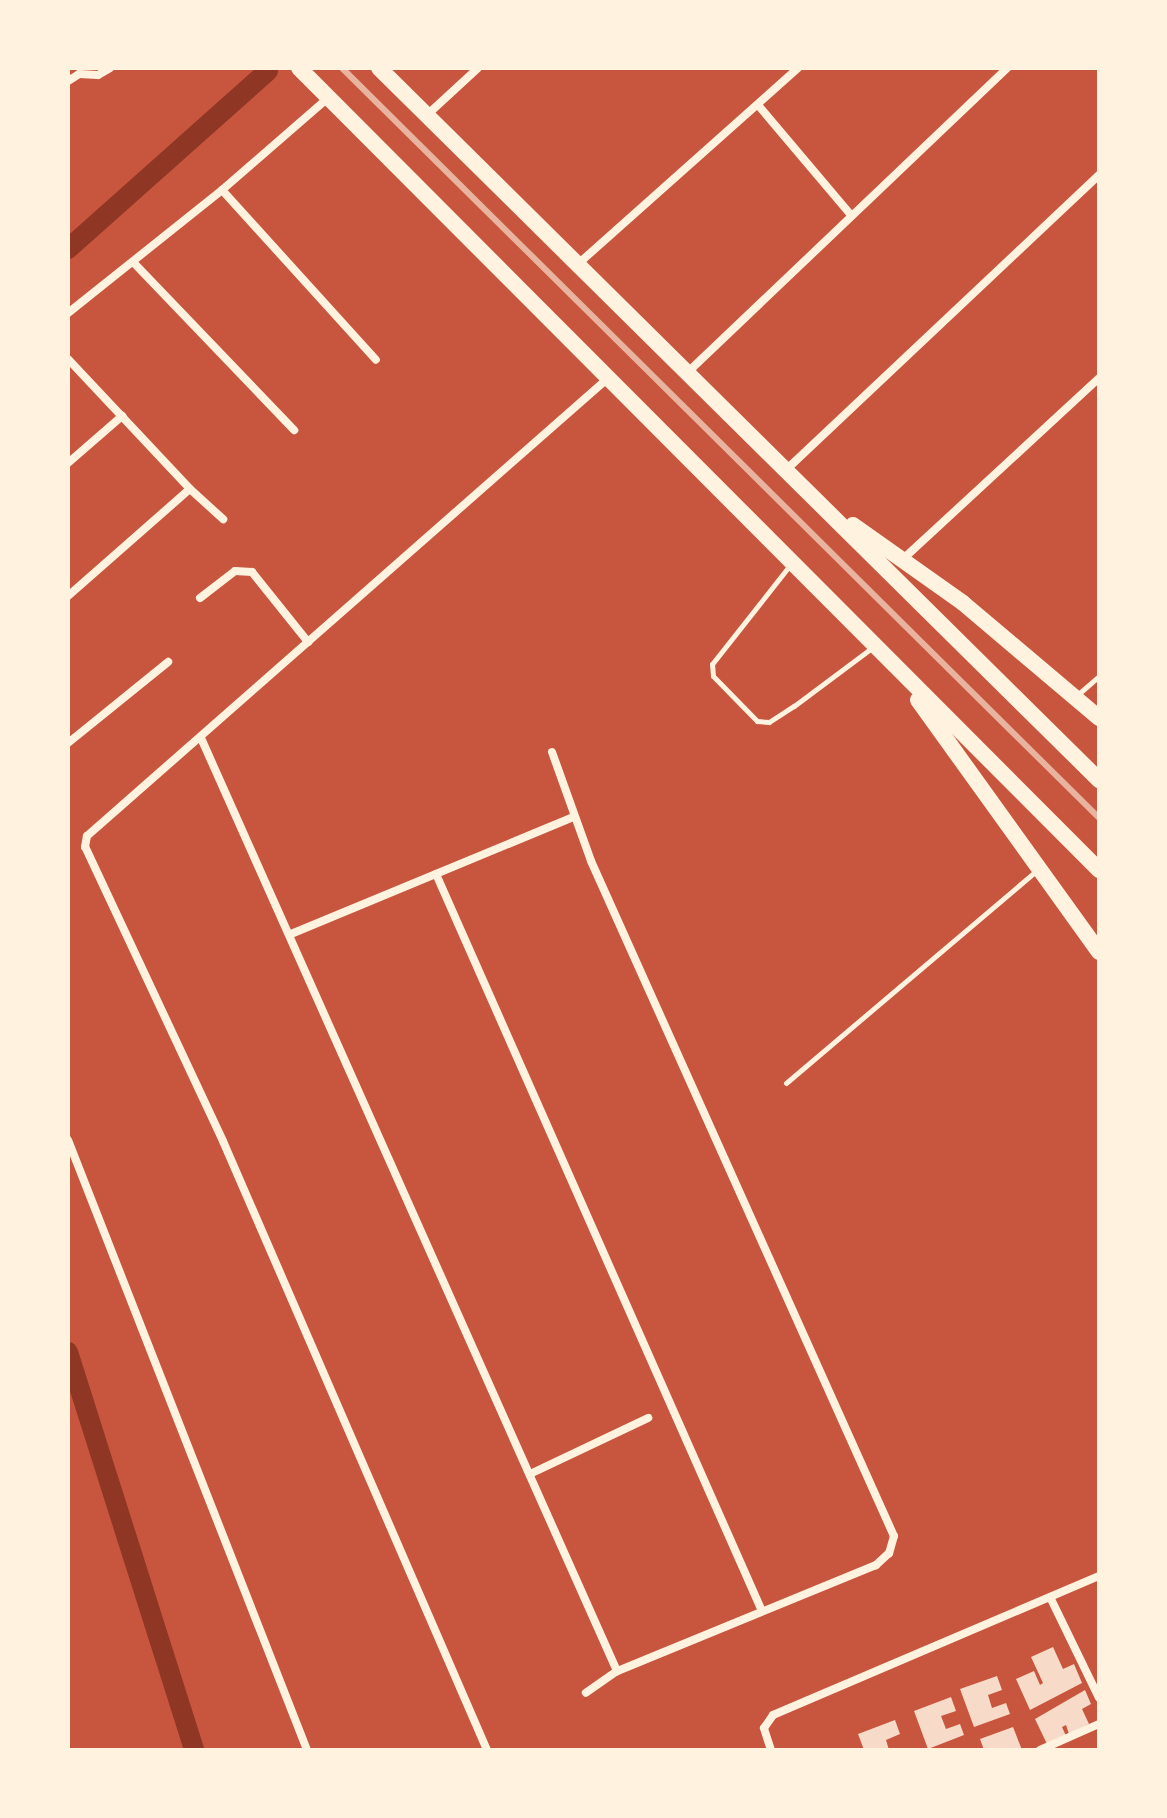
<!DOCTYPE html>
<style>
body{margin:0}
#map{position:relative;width:1167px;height:1818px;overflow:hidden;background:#c8553d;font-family:Literata,serif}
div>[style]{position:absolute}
.canal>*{height:20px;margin:-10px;padding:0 10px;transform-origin:10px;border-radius:10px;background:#8f3625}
.building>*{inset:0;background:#f7dbc8}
.service>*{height:5px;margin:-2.5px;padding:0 2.5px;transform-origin:2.5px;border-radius:2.5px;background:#fff3e0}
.minor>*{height:8px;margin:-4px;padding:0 4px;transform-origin:4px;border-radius:4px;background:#fff3e0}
.primary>*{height:16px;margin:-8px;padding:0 8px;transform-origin:8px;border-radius:8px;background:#fff3e0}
.rail>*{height:6px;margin:-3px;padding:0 3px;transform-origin:3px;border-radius:3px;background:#e9b49f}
span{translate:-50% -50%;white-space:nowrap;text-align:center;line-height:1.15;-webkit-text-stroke:7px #fff3e0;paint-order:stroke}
.frame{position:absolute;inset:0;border:70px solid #fff3e0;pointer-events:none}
</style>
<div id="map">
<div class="canal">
<i style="left:68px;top:249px;width:268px;rotate:-41.7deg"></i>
<i style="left:68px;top:1352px;width:417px;rotate:72.4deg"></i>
</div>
<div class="building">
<i style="clip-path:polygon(1053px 1647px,1063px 1669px,1074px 1664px,1082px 1683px,1030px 1710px,1016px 1679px,1034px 1671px,1040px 1685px,1043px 1683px,1031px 1657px)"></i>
<i style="clip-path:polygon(997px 1676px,1002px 1690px,988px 1695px,992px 1708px,1006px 1703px,1010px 1714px,974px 1727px,960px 1689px)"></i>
<i style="clip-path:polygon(1085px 1690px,1091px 1704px,1082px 1709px,1089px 1724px,1069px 1734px,1066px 1725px,1062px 1727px,1066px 1736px,1047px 1744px,1035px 1719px)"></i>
<i style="clip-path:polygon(951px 1697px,956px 1711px,941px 1716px,946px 1729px,960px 1724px,964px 1735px,928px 1749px,914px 1711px)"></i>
<i style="clip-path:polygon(895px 1720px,900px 1734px,886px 1740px,889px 1750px,864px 1750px,858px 1734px)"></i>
<i style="clip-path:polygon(1013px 1727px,1022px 1750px,984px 1750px,980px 1739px)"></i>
</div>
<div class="service">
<i style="left:790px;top:565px;width:126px;rotate:128.2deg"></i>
<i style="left:712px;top:664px;width:12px;rotate:85deg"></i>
<i style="left:713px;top:676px;width:63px;rotate:45.6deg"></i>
<i style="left:757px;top:721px;width:12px;rotate:5deg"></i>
<i style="left:769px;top:722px;width:30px;rotate:-33deg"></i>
<i style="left:794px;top:706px;width:99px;rotate:-36.8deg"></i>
<i style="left:1076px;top:696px;width:30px;rotate:-41deg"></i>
<i style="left:786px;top:1083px;width:328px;rotate:-40.3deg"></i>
</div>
<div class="minor">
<i style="left:68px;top:81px;width:13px;rotate:-32deg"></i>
<i style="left:79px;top:74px;width:19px;rotate:3deg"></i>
<i style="left:98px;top:75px;width:14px;rotate:-30deg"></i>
<i style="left:758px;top:105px;width:144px;rotate:49.8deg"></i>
<i style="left:427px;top:115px;width:69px;rotate:-42.7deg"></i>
<i style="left:222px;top:190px;width:229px;rotate:47.8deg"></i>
<i style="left:133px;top:262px;width:233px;rotate:46.2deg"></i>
<i style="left:578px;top:264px;width:295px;rotate:-41.7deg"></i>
<i style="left:68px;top:313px;width:197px;rotate:-38.6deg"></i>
<i style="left:222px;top:190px;width:140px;rotate:-41deg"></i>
<i style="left:68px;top:359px;width:178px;rotate:46.8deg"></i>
<i style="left:190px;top:489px;width:45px;rotate:42.3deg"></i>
<i style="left:688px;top:372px;width:441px;rotate:-43.6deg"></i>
<i style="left:68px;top:463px;width:72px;rotate:-41deg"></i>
<i style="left:787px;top:469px;width:429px;rotate:-43.3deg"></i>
<i style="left:903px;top:559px;width:267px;rotate:-42.7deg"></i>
<i style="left:68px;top:596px;width:162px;rotate:-41.3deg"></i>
<i style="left:200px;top:598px;width:44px;rotate:-37.6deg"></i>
<i style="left:235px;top:571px;width:17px;rotate:3deg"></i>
<i style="left:252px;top:572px;width:90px;rotate:51.3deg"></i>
<i style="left:201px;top:738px;width:1022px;rotate:65.97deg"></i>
<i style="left:68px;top:743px;width:129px;rotate:-39deg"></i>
<i style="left:552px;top:752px;width:116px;rotate:70.3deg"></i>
<i style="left:591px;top:861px;width:740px;rotate:65.83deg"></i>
<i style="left:894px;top:1536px;width:18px;rotate:106deg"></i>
<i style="left:889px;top:1553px;width:18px;rotate:137deg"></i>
<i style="left:876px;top:1565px;width:280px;rotate:157.7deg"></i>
<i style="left:617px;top:1671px;width:38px;rotate:145deg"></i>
<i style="left:436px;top:874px;width:806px;rotate:66.14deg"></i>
<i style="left:291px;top:934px;width:305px;rotate:-22.5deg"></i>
<i style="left:68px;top:1140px;width:655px;rotate:68.6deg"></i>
<i style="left:530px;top:1474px;width:131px;rotate:-25.4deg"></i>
<i style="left:1050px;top:1597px;width:112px;rotate:64.1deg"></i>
<i style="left:487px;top:1750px;width:664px;rotate:-113.44deg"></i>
<i style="left:223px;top:1141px;width:325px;rotate:-115.1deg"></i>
<i style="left:85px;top:847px;width:11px;rotate:-80deg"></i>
<i style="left:87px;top:836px;width:692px;rotate:-41.31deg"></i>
<i style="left:771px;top:1750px;width:23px;rotate:-108deg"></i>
<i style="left:764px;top:1728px;width:16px;rotate:-55deg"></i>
<i style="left:773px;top:1715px;width:354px;rotate:-23.1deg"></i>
<i style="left:1040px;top:1750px;width:64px;rotate:-23.8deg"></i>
</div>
<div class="primary">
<i style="left:299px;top:68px;width:1133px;rotate:45.07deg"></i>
<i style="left:379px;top:68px;width:1013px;rotate:44.68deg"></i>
<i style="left:853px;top:525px;width:135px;rotate:35.3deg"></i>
<i style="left:963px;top:603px;width:178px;rotate:40.2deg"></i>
<i style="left:918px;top:700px;width:310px;rotate:54.3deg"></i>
</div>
<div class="rail">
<i style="left:342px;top:68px;width:1066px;rotate:44.73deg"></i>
</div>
<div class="frame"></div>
</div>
